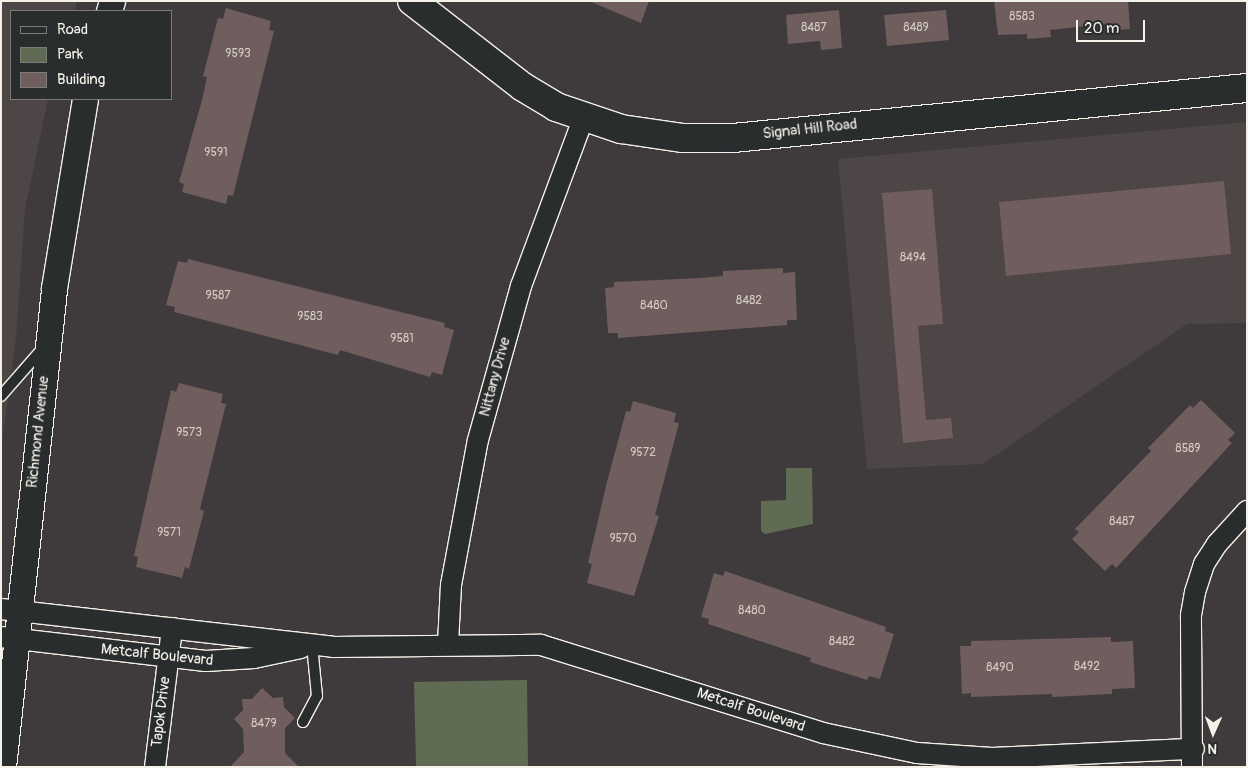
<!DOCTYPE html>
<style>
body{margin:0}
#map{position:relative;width:1248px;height:768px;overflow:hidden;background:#3f3b3c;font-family:Pangolin,sans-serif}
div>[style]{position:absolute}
.built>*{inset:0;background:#4e4546}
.green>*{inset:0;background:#5f6b52}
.building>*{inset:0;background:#705d5d}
.roads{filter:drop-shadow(1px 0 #f4f1e8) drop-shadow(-1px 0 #f4f1e8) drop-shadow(0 1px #f4f1e8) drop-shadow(0 -1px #f4f1e8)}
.service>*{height:10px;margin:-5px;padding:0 5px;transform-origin:5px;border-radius:5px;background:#2a2d2e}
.minor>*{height:20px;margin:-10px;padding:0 10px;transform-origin:10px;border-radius:10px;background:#2a2d2e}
.tertiary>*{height:25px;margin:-12.5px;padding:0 12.5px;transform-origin:12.5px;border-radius:12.5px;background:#2a2d2e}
.secondary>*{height:28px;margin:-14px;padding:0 14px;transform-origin:14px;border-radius:14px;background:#2a2d2e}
span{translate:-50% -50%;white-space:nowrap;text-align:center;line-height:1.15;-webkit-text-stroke:4px #2a2d2e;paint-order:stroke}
.number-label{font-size:12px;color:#d3ccc5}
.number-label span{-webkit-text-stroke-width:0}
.street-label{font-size:15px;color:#f4f1e8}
.frame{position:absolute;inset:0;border:2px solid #f4f1e8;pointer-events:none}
.legend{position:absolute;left:10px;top:10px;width:162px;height:90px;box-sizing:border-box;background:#2a2d2e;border:1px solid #7b7b78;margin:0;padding:6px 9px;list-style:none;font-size:15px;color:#f4f1e8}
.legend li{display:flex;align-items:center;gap:10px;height:25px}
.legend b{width:25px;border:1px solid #7b7b78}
.north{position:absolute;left:1188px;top:708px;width:50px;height:50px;-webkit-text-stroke:4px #2a2d2e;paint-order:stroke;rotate:182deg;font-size:14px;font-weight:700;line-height:20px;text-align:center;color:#f4f1e8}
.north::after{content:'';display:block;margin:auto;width:18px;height:22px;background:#f4f1e8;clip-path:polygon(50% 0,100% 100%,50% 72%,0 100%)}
.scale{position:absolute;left:1076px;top:20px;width:69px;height:22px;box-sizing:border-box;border:2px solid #f4f1e8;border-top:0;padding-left:6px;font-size:15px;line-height:18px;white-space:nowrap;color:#f4f1e8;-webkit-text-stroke:4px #2a2d2e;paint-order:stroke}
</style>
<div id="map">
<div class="built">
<i style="clip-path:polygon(1px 1px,77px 1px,74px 11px,11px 11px,11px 99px,48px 99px,25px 209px,16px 338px,1px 449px)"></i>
<i style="clip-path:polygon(1247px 122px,1247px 323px,1187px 324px,983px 464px,867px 469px,838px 159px)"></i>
</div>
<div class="green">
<i style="clip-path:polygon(786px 468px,812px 468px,813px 524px,765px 534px,761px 531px,761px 501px,786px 500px)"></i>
<i style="clip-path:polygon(527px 680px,528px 767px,416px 767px,414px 682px)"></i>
</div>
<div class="building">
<i style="clip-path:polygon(589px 1px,649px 1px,641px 23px)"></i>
<i style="clip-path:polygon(994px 1px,1128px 1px,1130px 29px,1106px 31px,1105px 24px,1050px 30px,1051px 37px,1027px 39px,1027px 34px,998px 35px)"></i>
<i style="clip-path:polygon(226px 8px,271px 21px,269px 30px,274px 31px,233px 196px,228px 195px,226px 204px,182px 192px,184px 184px,179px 182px,202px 100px,207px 77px,203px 76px,218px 18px,223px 19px)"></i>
<i style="clip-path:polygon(839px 10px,842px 48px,821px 50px,820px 41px,788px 44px,786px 15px)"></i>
<i style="clip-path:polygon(946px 10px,949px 40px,887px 46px,884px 15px)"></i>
<i style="clip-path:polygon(1224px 181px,1231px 254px,1006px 276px,999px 202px)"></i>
<i style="clip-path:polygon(932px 189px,943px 324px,918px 326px,926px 420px,951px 418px,953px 438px,903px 443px,882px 193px)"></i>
<i style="clip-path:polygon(188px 259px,445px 323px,444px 327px,454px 330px,442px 375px,432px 372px,430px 377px,340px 350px,338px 355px,174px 312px,175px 307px,166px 305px,178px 261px,187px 263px)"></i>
<i style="clip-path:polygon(783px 268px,783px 273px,795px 272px,797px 320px,787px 320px,787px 325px,618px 338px,618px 333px,608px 333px,605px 288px,614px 287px,614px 282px,700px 278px,723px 276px,723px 271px)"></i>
<i style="clip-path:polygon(179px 383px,223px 394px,221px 403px,226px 404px,200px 509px,204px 511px,189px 569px,185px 567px,182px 578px,136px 567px,138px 557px,134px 556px,171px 390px,176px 392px)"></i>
<i style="clip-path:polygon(1201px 400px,1235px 433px,1228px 440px,1232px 443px,1116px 568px,1112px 564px,1105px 571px,1072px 539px,1079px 532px,1075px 529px,1151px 451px,1148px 448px,1190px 405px,1193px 408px)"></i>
<i style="clip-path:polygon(633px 401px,676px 413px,674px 422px,679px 423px,655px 515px,659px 516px,634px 596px,587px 583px,592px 564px,588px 563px,607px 482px,626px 411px,630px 412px)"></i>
<i style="clip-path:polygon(725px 571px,886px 627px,885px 631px,894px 634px,880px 679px,869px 676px,867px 680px,810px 662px,811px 658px,708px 624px,709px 619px,701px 617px,714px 573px,723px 576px)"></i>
<i style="clip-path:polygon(1111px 637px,1111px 642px,1133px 641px,1135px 688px,1112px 689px,1112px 694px,1052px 697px,1052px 694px,971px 697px,971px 693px,962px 694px,960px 646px,971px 646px,971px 641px)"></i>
<i style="clip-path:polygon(262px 688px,273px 698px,283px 697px,284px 707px,295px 718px,285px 728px,285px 753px,299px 767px,230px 767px,244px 752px,243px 729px,234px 719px,243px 710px,242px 699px,252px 699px)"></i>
</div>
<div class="roads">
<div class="service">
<i style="left:1px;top:396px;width:64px;rotate:-48.8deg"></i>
<i style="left:303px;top:722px;width:30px;rotate:-62deg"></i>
<i style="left:317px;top:696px;width:51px;rotate:-95.6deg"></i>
</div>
<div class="minor">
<i style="left:1px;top:609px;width:334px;rotate:6.5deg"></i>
<i style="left:333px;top:647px;width:208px;rotate:-0.6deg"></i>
<i style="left:541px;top:645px;width:295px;rotate:17.3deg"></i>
<i style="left:823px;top:733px;width:96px;rotate:12deg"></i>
<i style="left:917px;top:753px;width:75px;rotate:3.8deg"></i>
<i style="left:992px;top:758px;width:202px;rotate:-2.6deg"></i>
<i style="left:1px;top:637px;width:206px;rotate:6.7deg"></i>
<i style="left:206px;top:661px;width:48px;rotate:-3.6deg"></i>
<i style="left:254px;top:658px;width:48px;rotate:-12deg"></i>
<i style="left:448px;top:644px;width:59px;rotate:-87.1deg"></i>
<i style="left:451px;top:585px;width:147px;rotate:-79.5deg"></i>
<i style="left:478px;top:440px;width:160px;rotate:-74.4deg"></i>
<i style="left:521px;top:286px;width:178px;rotate:-69.6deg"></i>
<i style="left:155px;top:767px;width:140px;rotate:-83deg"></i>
<i style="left:1192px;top:767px;width:152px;rotate:-90.4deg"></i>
<i style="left:1191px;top:615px;width:23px;rotate:-80deg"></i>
<i style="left:1195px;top:592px;width:29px;rotate:-72deg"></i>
<i style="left:1204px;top:564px;width:24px;rotate:-57deg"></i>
<i style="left:1217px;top:544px;width:45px;rotate:-47.7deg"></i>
</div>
<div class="tertiary">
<i style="left:109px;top:11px;width:10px;rotate:-73deg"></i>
<i style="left:3px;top:767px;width:482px;rotate:-83.9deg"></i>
<i style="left:54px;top:288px;width:192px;rotate:-80.7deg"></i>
</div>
<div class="secondary">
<i style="left:412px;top:1px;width:140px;rotate:37.8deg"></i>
<i style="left:523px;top:87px;width:39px;rotate:31deg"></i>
<i style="left:556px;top:107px;width:69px;rotate:18.7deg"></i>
<i style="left:621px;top:129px;width:63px;rotate:8.3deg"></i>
<i style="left:683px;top:138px;width:50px"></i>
<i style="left:733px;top:138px;width:516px;rotate:-5.56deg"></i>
</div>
</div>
<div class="number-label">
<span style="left:1022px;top:17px">8583</span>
<span style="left:814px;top:28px">8487</span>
<span style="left:916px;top:28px">8489</span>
<span style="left:238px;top:54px">9593</span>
<span style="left:216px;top:153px">9591</span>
<span style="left:913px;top:258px">8494</span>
<span style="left:218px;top:296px">9587</span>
<span style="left:749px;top:301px">8482</span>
<span style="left:654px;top:306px">8480</span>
<span style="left:310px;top:317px">9583</span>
<span style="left:402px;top:339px">9581</span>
<span style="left:189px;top:433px">9573</span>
<span style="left:1188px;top:449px">8589</span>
<span style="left:643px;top:453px">9572</span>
<span style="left:1122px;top:522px">8487</span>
<span style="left:169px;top:533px">9571</span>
<span style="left:623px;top:539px">9570</span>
<span style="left:752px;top:611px">8480</span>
<span style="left:842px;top:642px">8482</span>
<span style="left:1087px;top:667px">8492</span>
<span style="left:1000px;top:668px">8490</span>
<span style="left:264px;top:724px">8479</span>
</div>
<div class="street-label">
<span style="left:810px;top:129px;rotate:-6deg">Signal Hill Road</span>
<span style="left:495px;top:377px;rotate:-75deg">Nittany Drive</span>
<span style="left:38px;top:432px;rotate:-84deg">Richmond Avenue</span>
<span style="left:157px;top:655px;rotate:6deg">Metcalf Boulevard</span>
<span style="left:751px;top:710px;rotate:18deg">Metcalf Boulevard</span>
<span style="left:161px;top:712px;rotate:-83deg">Tapok Drive</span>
</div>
<div class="frame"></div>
<ul class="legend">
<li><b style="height:6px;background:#2a2d2e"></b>Road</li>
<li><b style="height:14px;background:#5f6b52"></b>Park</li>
<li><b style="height:14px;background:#705d5d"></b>Building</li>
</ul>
<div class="north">N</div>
<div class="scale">20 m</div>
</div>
